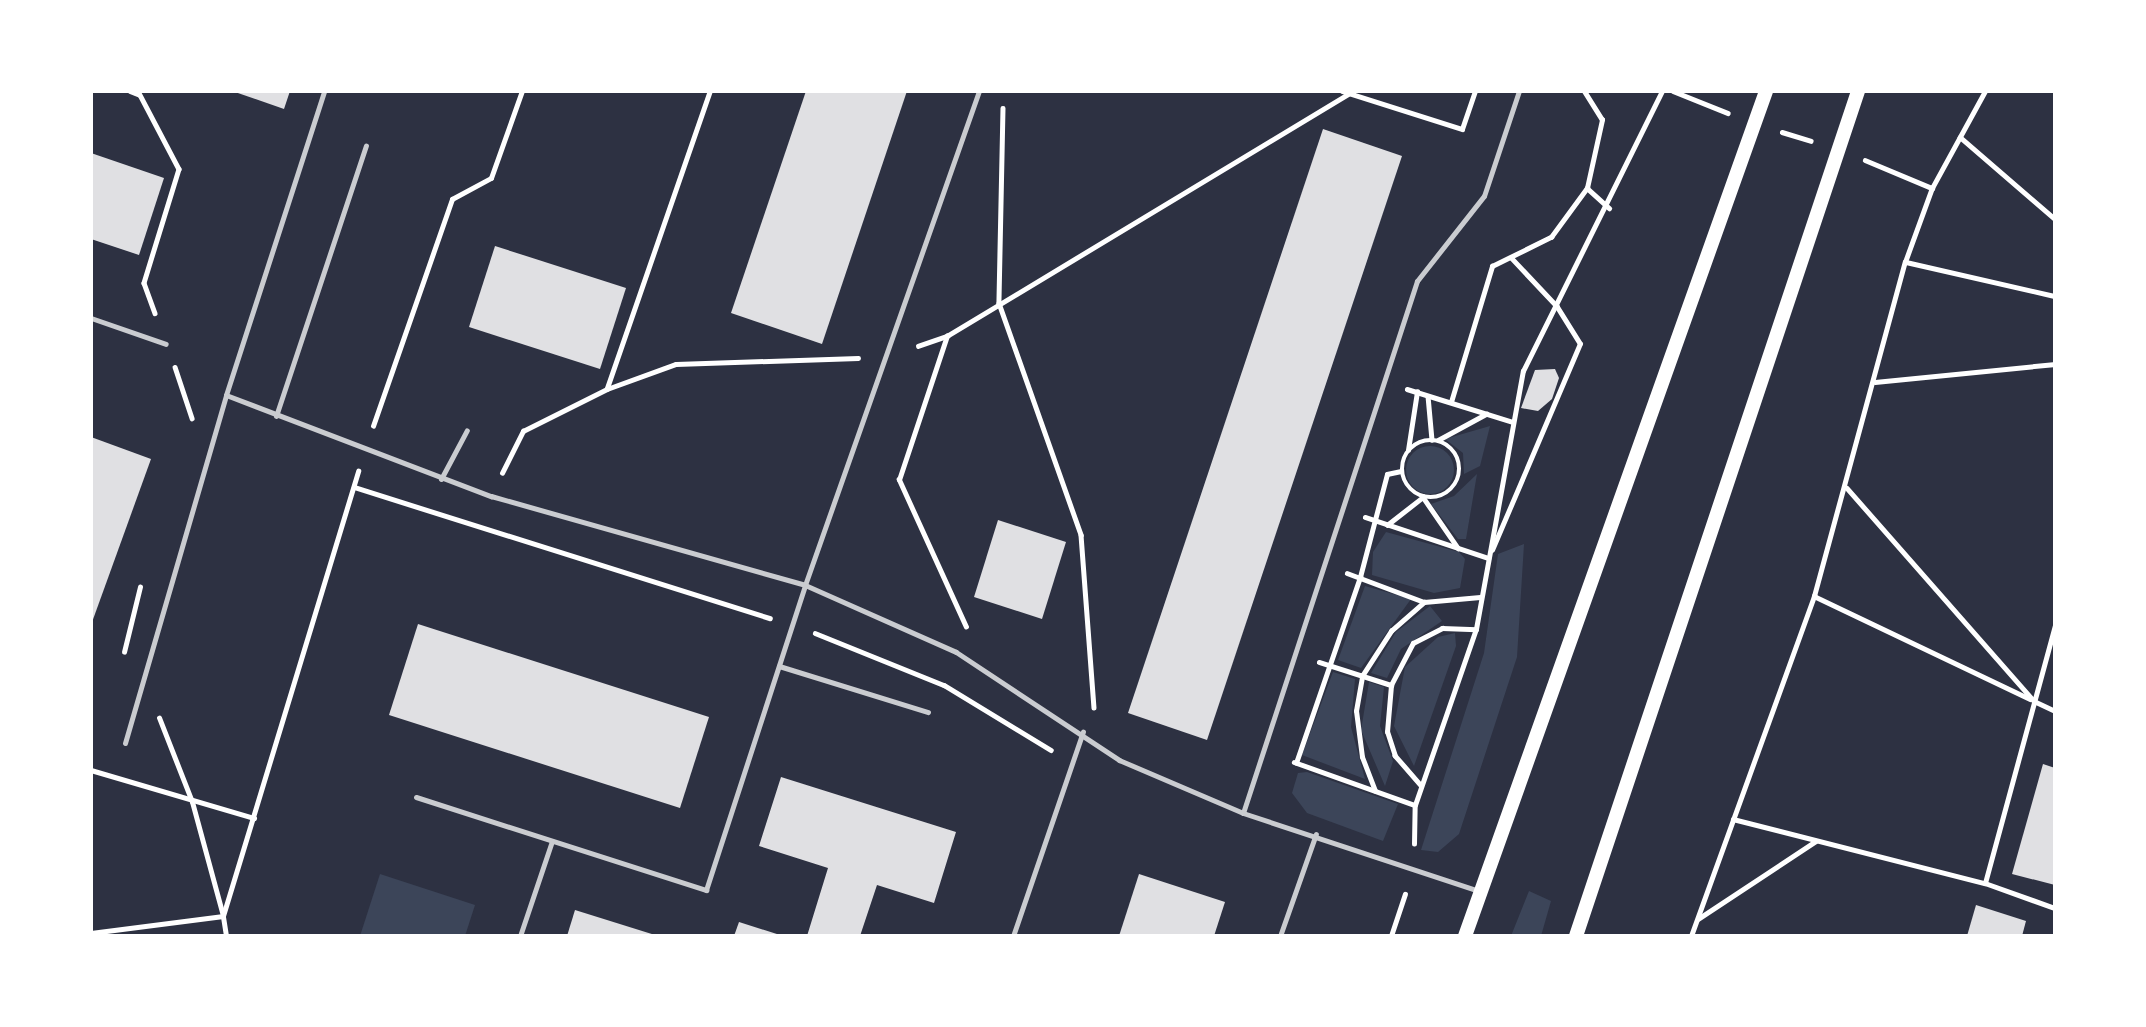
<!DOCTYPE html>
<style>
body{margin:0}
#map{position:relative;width:2146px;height:1027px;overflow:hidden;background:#2d3142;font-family:"Exo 2",sans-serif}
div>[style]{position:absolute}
.green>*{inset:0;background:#3c4559}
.round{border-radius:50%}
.building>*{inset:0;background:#e0e0e3}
.path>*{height:4.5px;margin:-2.25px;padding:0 2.25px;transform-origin:2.25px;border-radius:2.25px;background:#fff}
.path>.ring{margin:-2.25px;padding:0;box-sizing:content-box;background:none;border:4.5px solid #fff;border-radius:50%}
.service>*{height:5px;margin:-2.5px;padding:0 2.5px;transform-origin:2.5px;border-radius:2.5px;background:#caccd0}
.secondary>*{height:14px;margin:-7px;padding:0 7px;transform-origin:7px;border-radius:7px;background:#fff}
span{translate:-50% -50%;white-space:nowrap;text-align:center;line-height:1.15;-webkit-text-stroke:5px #fff;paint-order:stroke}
.frame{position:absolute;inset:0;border:93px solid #fff;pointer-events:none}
</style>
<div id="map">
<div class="green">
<i style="clip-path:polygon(1490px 426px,1480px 466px,1464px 474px,1463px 453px,1445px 439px)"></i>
<i class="round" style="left:1406px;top:446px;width:48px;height:48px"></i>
<i style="clip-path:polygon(1477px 474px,1466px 539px,1458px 539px,1431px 504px,1454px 496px)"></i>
<i style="clip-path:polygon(1386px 532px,1459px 552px,1465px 559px,1460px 588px,1434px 593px,1372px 575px,1373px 552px)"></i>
<i style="clip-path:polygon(1524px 544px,1517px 657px,1459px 834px,1438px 852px,1421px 850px,1484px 653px,1498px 554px)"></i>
<i style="clip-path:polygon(1365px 586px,1411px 599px,1361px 668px,1338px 660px)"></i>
<i style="clip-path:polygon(1430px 606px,1442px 621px,1401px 649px,1387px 678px,1371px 673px,1396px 632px)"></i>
<i style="clip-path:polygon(1455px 633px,1456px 646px,1414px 766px,1394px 726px,1405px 667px,1438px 637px)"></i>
<i style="clip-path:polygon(1333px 672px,1355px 679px,1351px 727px,1365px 779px,1302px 755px)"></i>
<i style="clip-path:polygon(1369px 682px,1384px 687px,1380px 726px,1393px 761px,1385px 786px,1361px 730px)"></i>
<i style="clip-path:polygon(1307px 772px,1398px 804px,1383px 841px,1307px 813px,1292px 793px,1298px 773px)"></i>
<i style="clip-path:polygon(380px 874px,475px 905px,465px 936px,360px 936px)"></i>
<i style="clip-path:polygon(1529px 891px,1551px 901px,1541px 936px,1511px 936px)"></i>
</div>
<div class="building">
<i style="clip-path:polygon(232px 91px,290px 91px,284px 109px)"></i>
<i style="clip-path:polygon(806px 91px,907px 91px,822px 344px,731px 313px)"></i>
<i style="clip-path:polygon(1323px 129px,1402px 156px,1207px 740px,1128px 713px)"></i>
<i style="clip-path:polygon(91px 153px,164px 178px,139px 255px,91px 239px)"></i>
<i style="clip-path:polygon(495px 246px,626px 288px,600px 369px,469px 327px)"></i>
<i style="clip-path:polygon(1555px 369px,1559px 378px,1552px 399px,1538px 411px,1521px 408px,1535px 370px)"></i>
<i style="clip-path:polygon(91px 437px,151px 459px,91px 625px)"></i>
<i style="clip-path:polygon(998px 520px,1066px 542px,1042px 619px,974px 597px)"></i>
<i style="clip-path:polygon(418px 624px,709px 717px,680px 808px,389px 715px)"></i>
<i style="clip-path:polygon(2043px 764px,2055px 768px,2055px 885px,2012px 874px)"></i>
<i style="clip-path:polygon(781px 777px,956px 832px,934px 903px,877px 885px,860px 936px,807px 936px,828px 868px,759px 846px)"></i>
<i style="clip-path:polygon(1139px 874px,1225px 902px,1214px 936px,1119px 936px)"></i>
<i style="clip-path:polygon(1976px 905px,2026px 921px,2022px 936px,1967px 936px)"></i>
<i style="clip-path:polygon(575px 910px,655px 935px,655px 936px,567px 936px)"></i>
<i style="clip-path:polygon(739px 922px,780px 935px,780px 936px,734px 936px)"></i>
</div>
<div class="path">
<i style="left:130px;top:91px;width:9px;rotate:21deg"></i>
<i style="left:138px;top:91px;width:88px;rotate:62.3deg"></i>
<i style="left:179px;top:169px;width:119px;rotate:107.1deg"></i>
<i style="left:144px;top:283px;width:32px;rotate:70deg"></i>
<i style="left:1342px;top:91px;width:126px;rotate:17.6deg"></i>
<i style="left:1462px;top:129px;width:40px;rotate:-71.1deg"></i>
<i style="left:1673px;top:91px;width:59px;rotate:21.8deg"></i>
<i style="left:1003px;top:108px;width:195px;rotate:91.2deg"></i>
<i style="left:999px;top:303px;width:246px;rotate:70.5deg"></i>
<i style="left:1081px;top:535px;width:173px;rotate:85.7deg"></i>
<i style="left:1782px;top:132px;width:30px;rotate:17deg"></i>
<i style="left:1960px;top:137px;width:125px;rotate:40.8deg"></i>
<i style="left:1865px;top:160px;width:73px;rotate:22.7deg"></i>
<i style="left:1587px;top:188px;width:30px;rotate:42deg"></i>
<i style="left:1906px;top:262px;width:153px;rotate:12.9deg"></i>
<i style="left:918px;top:346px;width:31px;rotate:-19deg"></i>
<i style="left:175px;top:367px;width:54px;rotate:71.6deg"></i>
<i style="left:1875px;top:382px;width:181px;rotate:-5.7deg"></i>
<i style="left:607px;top:388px;width:314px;rotate:-70.9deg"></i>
<i style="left:1407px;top:389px;width:111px;rotate:17.3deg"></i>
<i style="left:1428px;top:396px;width:44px;rotate:84.8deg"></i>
<i style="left:1451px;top:402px;width:142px;rotate:-73.2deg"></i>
<i style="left:1492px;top:266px;width:66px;rotate:-26.2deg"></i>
<i style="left:1551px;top:237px;width:61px;rotate:-53.7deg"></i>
<i style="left:1587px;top:188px;width:70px;rotate:-77.6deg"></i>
<i style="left:1602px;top:120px;width:34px;rotate:-122deg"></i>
<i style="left:373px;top:426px;width:240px;rotate:-70.8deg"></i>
<i style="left:452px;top:199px;width:44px;rotate:-28.3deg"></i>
<i style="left:491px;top:178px;width:92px;rotate:-70.4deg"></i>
<i class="ring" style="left:1402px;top:440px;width:53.5px;height:53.5px"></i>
<i style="left:1438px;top:440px;width:55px;rotate:-28.4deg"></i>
<i style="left:1408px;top:450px;width:59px;rotate:-81.2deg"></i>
<i style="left:502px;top:473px;width:47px;rotate:-63.4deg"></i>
<i style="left:523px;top:431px;width:94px;rotate:-26.6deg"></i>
<i style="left:607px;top:389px;width:73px;rotate:-19.9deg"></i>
<i style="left:676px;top:364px;width:182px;rotate:-1.9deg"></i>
<i style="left:354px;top:487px;width:436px;rotate:17.5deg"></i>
<i style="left:1847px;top:488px;width:283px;rotate:48.7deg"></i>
<i style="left:2034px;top:701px;width:23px;rotate:25deg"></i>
<i style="left:1365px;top:517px;width:130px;rotate:18.4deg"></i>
<i style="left:1387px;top:525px;width:46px;rotate:-37.9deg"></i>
<i style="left:1423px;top:497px;width:62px;rotate:55.5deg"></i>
<i style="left:1492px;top:550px;width:224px;rotate:-66.9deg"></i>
<i style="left:1580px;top:344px;width:44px;rotate:-121.9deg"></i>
<i style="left:1557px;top:307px;width:67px;rotate:-133.2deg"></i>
<i style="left:1347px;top:573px;width:82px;rotate:20.6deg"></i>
<i style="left:1814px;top:596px;width:239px;rotate:25.5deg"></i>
<i style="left:966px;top:627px;width:162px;rotate:-114.5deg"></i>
<i style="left:899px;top:480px;width:152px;rotate:-71.6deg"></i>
<i style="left:947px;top:336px;width:474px;rotate:-31.1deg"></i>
<i style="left:815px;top:633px;width:139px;rotate:22deg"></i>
<i style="left:944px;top:685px;width:125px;rotate:31.3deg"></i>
<i style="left:124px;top:652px;width:67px;rotate:-76.2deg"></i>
<i style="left:1319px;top:662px;width:76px;rotate:17.7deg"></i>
<i style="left:1294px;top:762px;width:128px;rotate:19.6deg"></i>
<i style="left:1296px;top:763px;width:197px;rotate:-71deg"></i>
<i style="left:1360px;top:577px;width:106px;rotate:-75.3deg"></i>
<i style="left:1387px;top:474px;width:14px;rotate:-12deg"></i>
<i style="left:91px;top:770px;width:170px;rotate:16.4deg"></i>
<i style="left:1421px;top:786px;width:40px;rotate:-131deg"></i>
<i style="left:1395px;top:756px;width:25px;rotate:-108deg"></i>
<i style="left:1387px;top:732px;width:47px;rotate:-85.1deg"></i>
<i style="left:1391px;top:685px;width:47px;rotate:-62.4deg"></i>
<i style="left:1413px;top:643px;width:33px;rotate:-27deg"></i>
<i style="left:1442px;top:628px;width:34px;rotate:2deg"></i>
<i style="left:1375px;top:791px;width:36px;rotate:-111deg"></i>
<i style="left:1362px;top:757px;width:46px;rotate:-97.4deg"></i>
<i style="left:1356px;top:711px;width:36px;rotate:-80deg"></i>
<i style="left:1362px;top:676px;width:54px;rotate:-57.2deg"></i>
<i style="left:1391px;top:631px;width:44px;rotate:-41.3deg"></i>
<i style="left:1424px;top:602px;width:56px;rotate:-5.1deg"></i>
<i style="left:1733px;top:819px;width:260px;rotate:14.3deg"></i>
<i style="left:1985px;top:883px;width:74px;rotate:19.7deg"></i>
<i style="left:1414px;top:844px;width:39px;rotate:-89deg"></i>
<i style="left:1415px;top:805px;width:186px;rotate:-70.9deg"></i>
<i style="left:1476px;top:629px;width:262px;rotate:-79.7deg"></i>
<i style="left:1523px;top:371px;width:313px;rotate:-63.6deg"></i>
<i style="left:1985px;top:883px;width:267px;rotate:-74.8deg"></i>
<i style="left:1698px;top:919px;width:141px;rotate:-33.5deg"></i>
<i style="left:91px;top:933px;width:133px;rotate:-7.3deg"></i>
<i style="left:223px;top:916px;width:118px;rotate:-105.2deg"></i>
<i style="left:192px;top:802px;width:90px;rotate:-111.4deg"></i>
<i style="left:226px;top:936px;width:20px;rotate:-99deg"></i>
<i style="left:223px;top:916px;width:465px;rotate:-73.1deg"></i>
<i style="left:1391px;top:936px;width:44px;rotate:-71.6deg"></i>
<i style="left:1691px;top:936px;width:362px;rotate:-70.1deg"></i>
<i style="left:1814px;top:596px;width:346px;rotate:-74.8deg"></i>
<i style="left:1905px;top:262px;width:79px;rotate:-70deg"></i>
<i style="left:1932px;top:188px;width:111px;rotate:-61.3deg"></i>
</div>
<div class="service">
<i style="left:91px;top:318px;width:79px;rotate:19.1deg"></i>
<i style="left:226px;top:395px;width:284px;rotate:20.9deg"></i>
<i style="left:491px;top:496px;width:326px;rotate:15.8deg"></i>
<i style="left:805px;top:585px;width:165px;rotate:23.9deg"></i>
<i style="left:956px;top:652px;width:196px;rotate:33.5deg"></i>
<i style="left:1119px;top:760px;width:135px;rotate:23.1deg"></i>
<i style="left:1243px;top:813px;width:249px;rotate:18.3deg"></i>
<i style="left:276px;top:416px;width:285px;rotate:-71.6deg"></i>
<i style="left:441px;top:479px;width:55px;rotate:-62deg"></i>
<i style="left:779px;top:666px;width:156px;rotate:17.2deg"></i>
<i style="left:125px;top:743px;width:362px;rotate:-73.8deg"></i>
<i style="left:226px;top:395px;width:319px;rotate:-72.1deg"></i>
<i style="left:416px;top:797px;width:305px;rotate:17.8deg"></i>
<i style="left:706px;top:890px;width:321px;rotate:-72deg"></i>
<i style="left:805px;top:585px;width:524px;rotate:-70.6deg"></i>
<i style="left:1243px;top:813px;width:560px;rotate:-71.89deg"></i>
<i style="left:1417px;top:281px;width:108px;rotate:-51.8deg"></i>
<i style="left:1484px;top:196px;width:111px;rotate:-71.6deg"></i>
<i style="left:520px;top:936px;width:100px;rotate:-71.4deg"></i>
<i style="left:1013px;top:936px;width:216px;rotate:-71.1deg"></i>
<i style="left:1280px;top:936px;width:108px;rotate:-70.6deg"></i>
</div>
<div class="secondary">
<i style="left:1465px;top:936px;width:897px;rotate:-70.39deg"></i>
<i style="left:1576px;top:936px;width:891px;rotate:-71.54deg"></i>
</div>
<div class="frame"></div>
</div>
